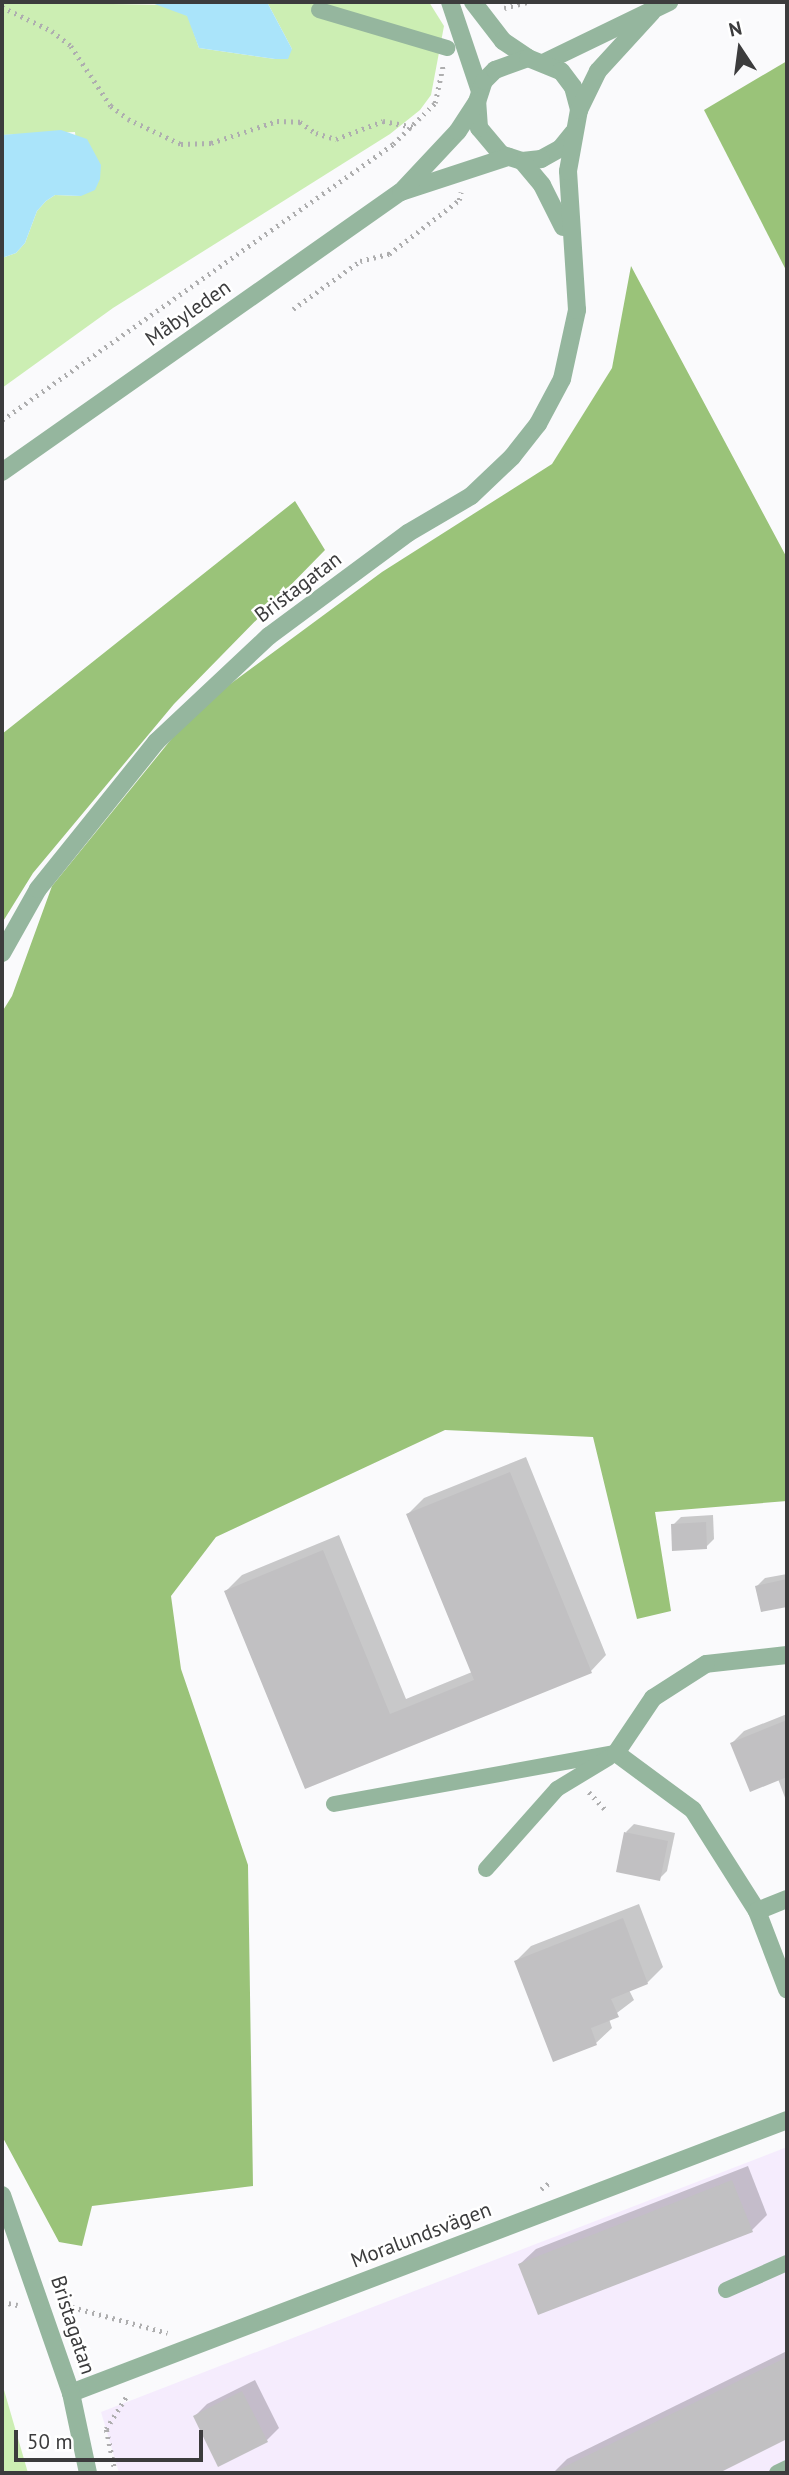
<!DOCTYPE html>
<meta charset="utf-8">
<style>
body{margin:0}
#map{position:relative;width:789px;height:2475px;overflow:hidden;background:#fafafc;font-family:"PT Sans",sans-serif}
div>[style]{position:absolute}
.industrial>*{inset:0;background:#f5ecfd}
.green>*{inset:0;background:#cceeb3}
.forest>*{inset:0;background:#9ac379}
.water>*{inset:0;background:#aae4fa}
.shadow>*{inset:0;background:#0003}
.building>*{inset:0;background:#c1c0c2}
.path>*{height:4.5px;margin-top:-2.25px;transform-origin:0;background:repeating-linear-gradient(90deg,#aeaeaf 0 2px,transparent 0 7px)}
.service>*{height:16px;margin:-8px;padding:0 8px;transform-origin:8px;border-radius:8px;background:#95b69e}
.minor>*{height:18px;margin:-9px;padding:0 9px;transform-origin:9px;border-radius:9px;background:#95b69e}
.tertiary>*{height:18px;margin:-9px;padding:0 9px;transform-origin:9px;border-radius:9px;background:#95b69e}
span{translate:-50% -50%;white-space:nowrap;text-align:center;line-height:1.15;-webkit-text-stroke:5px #fff;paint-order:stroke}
.street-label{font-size:21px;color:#3c3c3d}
.frame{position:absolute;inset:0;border:4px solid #3c3c3d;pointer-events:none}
.north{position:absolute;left:705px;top:14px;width:70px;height:70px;-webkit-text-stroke:5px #fff;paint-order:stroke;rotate:347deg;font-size:19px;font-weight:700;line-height:28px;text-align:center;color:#3c3c3d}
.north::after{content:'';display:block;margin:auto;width:24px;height:32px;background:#3c3c3d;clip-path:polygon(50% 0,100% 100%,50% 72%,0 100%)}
.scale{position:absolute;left:14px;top:2430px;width:189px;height:32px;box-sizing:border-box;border:4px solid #3c3c3d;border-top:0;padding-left:9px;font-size:21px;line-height:24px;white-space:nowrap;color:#3c3c3d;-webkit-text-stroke:5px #fff;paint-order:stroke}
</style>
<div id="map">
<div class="industrial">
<i style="clip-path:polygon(787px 2147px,787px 2473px,119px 2473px,101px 2412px)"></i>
</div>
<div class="green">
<i style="clip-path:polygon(2px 2px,167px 5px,188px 16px,199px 48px,275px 59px,292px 49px,267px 2px,429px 2px,444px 26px,431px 95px,420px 110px,390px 134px,113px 308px,2px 388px,2px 258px,16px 253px,25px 243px,37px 211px,46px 201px,55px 195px,81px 196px,75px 132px,2px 135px)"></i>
<i style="clip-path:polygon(2px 2383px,28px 2473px,2px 2473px)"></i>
</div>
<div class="forest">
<i style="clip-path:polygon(787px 61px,787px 272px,704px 110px)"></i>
<i style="clip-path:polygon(631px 266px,787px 558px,787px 1501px,655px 1512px,671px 1611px,637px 1619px,593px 1437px,445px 1430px,216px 1537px,171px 1596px,181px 1669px,248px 1865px,253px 2186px,92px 2206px,82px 2246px,59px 2242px,2px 2136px,2px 1012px,12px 996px,52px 886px,195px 710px,382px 572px,552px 464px,612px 368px)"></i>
<i style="clip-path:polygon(295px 501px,325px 550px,174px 704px,33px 873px,2px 923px,2px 734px)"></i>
</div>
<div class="water">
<i style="clip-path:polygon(149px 2px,267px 2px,292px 49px,288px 59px,275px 59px,199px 48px,187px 16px)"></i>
<i style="clip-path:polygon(61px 130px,87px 139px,101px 165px,100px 179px,95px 190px,81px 196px,55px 195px,46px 201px,37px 211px,25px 243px,16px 253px,2px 258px,2px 135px)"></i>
</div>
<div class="shadow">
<i style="clip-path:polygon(526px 1457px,606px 1655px,591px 1671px,306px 1787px,226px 1591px,242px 1575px,339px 1535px,406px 1699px,472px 1672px,408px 1514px,424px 1498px)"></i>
<i style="clip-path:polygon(713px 1515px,714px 1539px,706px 1547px,673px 1525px,681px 1517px)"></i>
<i style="clip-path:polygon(787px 1574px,787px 1605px,762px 1610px,757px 1586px,765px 1578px)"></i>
<i style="clip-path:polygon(787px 1714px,787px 1803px,778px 1779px,732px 1743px,744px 1731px)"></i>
<i style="clip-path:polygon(634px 1824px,675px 1833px,667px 1871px,659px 1879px,626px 1832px)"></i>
<i style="clip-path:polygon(639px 1904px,663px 1967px,647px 1983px,629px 1990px,634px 2000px,609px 2019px,612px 2028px,596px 2043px,516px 1961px,531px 1946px)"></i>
<i style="clip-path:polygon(748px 2166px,767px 2215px,752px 2230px,520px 2264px,536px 2249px)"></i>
<i style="clip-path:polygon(787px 2351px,787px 2438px,715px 2473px,553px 2473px,567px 2459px)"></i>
<i style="clip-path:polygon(255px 2380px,279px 2428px,267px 2440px,195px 2416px,207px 2404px)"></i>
</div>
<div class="building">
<i style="clip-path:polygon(510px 1472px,592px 1673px,305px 1789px,224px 1591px,323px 1550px,390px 1714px,474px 1680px,406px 1514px)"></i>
<i style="clip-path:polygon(706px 1522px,707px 1549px,672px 1551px,671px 1524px)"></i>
<i style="clip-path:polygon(787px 1579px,787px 1607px,761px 1612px,755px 1586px)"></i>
<i style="clip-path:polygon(787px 1720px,787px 1777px,750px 1792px,730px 1743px)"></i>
<i style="clip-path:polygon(624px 1832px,668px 1841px,660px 1881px,616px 1872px)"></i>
<i style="clip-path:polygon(623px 1918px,648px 1984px,611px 1999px,619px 2017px,591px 2028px,597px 2045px,553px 2062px,514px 1961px)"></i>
<i style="clip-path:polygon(732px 2180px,753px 2232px,538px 2315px,518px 2264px)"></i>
<i style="clip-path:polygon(787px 2357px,787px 2439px,719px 2473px,552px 2473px)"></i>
<i style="clip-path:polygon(242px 2391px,268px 2442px,218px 2467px,193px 2416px)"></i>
</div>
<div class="path">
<i style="left:2px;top:7px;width:55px;rotate:25.6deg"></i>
<i style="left:52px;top:31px;width:24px;rotate:38deg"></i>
<i style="left:71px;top:46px;width:72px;rotate:56.3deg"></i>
<i style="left:111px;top:106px;width:21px;rotate:37deg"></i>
<i style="left:128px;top:119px;width:59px;rotate:25.3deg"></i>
<i style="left:181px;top:144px;width:30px;rotate:-2deg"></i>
<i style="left:211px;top:143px;width:70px;rotate:-18.4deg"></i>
<i style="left:277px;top:121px;width:23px;rotate:2deg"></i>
<i style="left:300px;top:122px;width:19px;rotate:35deg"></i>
<i style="left:316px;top:133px;width:21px;rotate:17deg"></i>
<i style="left:336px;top:139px;width:50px;rotate:-21deg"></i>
<i style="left:383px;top:121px;width:33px;rotate:11deg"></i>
<i style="left:504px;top:8px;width:25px;rotate:-14deg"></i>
<i style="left:293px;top:309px;width:82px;rotate:-35.6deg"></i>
<i style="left:360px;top:261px;width:30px;rotate:-14deg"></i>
<i style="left:389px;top:254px;width:88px;rotate:-37.6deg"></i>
<i style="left:459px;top:200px;width:8px;rotate:-76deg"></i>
<i style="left:2px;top:420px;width:479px;rotate:-35.2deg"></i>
<i style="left:393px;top:144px;width:59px;rotate:-44.3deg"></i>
<i style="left:435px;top:103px;width:39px;rotate:-78deg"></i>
<i style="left:589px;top:1792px;width:23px;rotate:47deg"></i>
<i style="left:541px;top:2189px;width:10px;rotate:-37deg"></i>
<i style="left:2px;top:2302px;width:16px;rotate:11deg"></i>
<i style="left:61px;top:2308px;width:11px;rotate:-5deg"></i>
<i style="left:72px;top:2307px;width:99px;rotate:15.2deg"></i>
<i style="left:115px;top:2473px;width:45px;rotate:-101.6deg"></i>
<i style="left:106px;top:2429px;width:40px;rotate:-58deg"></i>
</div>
<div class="service">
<i style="left:319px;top:10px;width:134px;rotate:16.5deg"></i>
<i style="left:334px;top:1804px;width:287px;rotate:-10.3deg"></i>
<i style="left:486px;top:1869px;width:107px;rotate:-48.4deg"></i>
<i style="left:557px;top:1789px;width:60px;rotate:-31.3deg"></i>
<i style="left:726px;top:2290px;width:67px;rotate:-23.9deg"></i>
<i style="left:777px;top:2473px;width:11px;rotate:-27deg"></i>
</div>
<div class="minor">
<i style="left:450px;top:2px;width:94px;rotate:71.4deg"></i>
<i style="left:473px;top:2px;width:49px;rotate:52.4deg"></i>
<i style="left:503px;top:41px;width:30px;rotate:34deg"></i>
<i style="left:787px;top:1655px;width:81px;rotate:173.7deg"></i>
<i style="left:706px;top:1664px;width:63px;rotate:147.3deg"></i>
<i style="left:653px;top:1698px;width:66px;rotate:123.9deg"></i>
<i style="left:616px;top:1753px;width:96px;rotate:36.5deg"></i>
<i style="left:693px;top:1810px;width:120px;rotate:57.6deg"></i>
<i style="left:757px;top:1911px;width:84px;rotate:69deg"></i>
<i style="left:757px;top:1911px;width:32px;rotate:-22deg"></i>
<i style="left:71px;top:2393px;width:766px;rotate:-20.87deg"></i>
</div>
<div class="tertiary">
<i style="left:545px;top:62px;width:138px;rotate:-25.8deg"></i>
<i style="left:573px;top:133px;width:19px;rotate:129deg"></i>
<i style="left:561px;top:148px;width:23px;rotate:151deg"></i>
<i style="left:541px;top:159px;width:19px;rotate:174deg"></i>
<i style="left:522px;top:161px;width:22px;rotate:-162deg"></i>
<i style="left:501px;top:154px;width:34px;rotate:-130deg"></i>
<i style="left:479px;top:128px;width:26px;rotate:-94deg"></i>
<i style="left:477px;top:102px;width:22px;rotate:-72deg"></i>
<i style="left:484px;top:81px;width:16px;rotate:-45deg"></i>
<i style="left:495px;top:70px;width:35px;rotate:-20deg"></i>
<i style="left:528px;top:58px;width:35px;rotate:22deg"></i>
<i style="left:561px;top:71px;width:20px;rotate:53deg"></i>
<i style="left:573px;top:87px;width:24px;rotate:75deg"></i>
<i style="left:522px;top:161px;width:31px;rotate:50deg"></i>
<i style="left:542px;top:185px;width:47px;rotate:63.4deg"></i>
<i style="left:401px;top:192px;width:113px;rotate:-18.1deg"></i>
<i style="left:2px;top:472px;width:487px;rotate:-35.1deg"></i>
<i style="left:401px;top:192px;width:83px;rotate:-46.9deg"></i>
<i style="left:458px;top:131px;width:35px;rotate:-57deg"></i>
<i style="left:2px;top:953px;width:73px;rotate:-60.6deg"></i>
<i style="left:38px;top:889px;width:189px;rotate:-51.2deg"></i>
<i style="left:156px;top:742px;width:155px;rotate:-43.2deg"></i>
<i style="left:269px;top:636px;width:173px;rotate:-36.5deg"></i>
<i style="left:408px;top:533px;width:73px;rotate:-30.4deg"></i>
<i style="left:471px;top:496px;width:57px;rotate:-43.6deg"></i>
<i style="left:512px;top:457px;width:42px;rotate:-51.8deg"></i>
<i style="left:538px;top:424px;width:51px;rotate:-61.9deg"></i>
<i style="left:562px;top:379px;width:71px;rotate:-77.7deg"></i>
<i style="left:577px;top:310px;width:139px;rotate:-93.7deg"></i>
<i style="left:568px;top:171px;width:62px;rotate:-79.8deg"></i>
<i style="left:579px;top:110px;width:43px;rotate:-64deg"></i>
<i style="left:598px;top:71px;width:80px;rotate:-47.5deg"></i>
<i style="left:2px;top:2195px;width:210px;rotate:70.8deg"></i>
<i style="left:71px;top:2393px;width:82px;rotate:78deg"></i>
</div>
<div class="street-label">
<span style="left:188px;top:313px;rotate:-35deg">Måbyleden</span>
<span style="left:298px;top:587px;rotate:-37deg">Bristagatan</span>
<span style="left:421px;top:2235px;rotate:-21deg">Moralundsvägen</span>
<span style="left:73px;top:2325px;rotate:72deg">Bristagatan</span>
</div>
<div class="frame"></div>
<div class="north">N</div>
<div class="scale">50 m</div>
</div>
